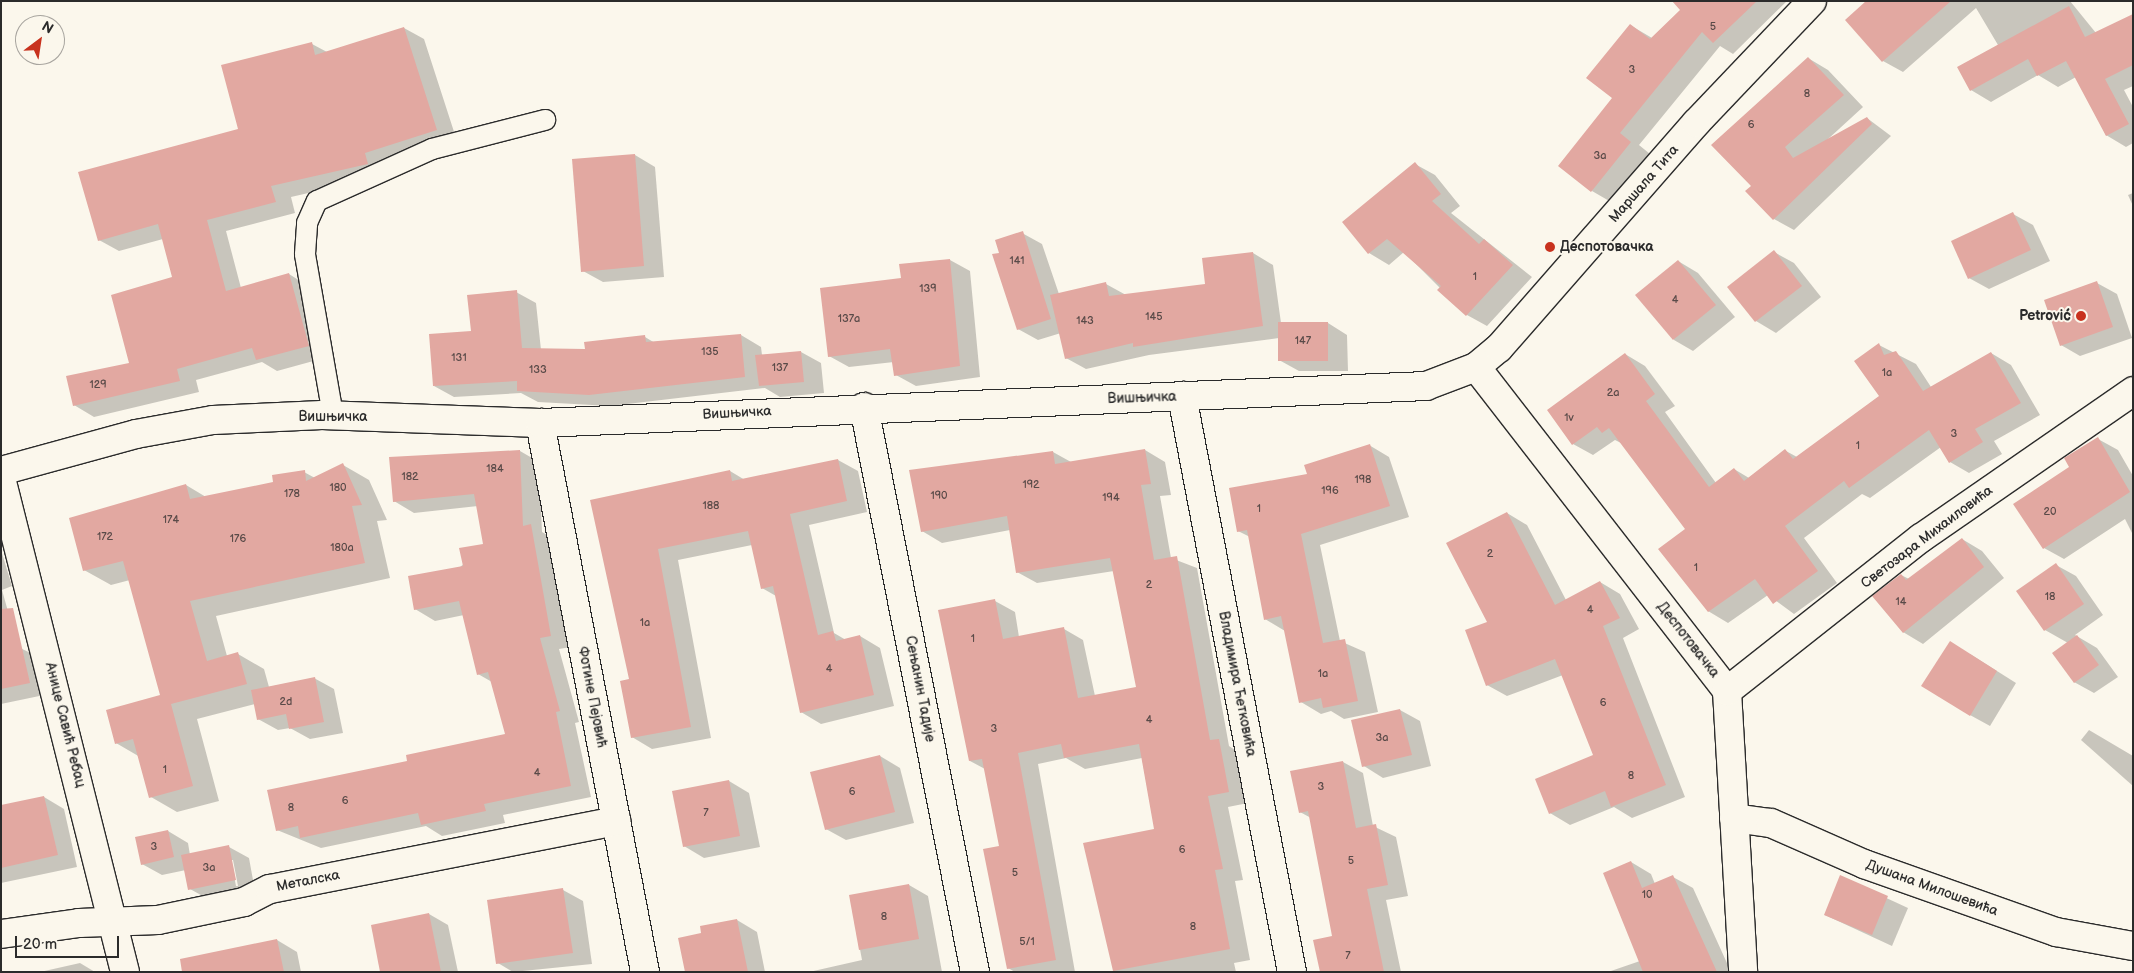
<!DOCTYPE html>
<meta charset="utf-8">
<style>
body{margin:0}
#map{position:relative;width:2134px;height:973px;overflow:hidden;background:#fbf7ec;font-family:"Balsamiq Sans",sans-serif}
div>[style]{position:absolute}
.shadow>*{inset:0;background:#0003}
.building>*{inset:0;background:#e2a8a1}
.roads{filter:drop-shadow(1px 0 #2b2b2b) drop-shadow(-1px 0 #2b2b2b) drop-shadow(0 1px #2b2b2b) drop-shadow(0 -1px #2b2b2b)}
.lane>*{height:20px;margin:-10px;padding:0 10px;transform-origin:10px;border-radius:10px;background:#fbf7ec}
.street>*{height:28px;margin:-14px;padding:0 14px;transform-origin:14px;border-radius:14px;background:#fbf7ec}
.secondary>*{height:28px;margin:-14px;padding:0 14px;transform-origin:14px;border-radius:14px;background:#fbf7ec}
.dots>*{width:14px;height:14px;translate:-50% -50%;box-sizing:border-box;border:2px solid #fbf7ec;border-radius:50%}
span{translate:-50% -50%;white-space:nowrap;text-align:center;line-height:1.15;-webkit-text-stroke:4px #fbf7ec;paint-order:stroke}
.number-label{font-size:11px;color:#594a48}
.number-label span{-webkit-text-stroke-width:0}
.street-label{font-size:14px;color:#2b2b2b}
.poi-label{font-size:14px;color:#2b2b2b;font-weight:700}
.left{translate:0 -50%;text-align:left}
.right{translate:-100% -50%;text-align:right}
.frame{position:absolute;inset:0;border:2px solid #2b2b2b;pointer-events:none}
.north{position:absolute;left:15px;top:15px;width:50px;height:50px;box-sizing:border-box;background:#fbf7ec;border:1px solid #a8a59f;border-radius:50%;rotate:31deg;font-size:14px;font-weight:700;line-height:20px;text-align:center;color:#2b2b2b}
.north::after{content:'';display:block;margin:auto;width:18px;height:22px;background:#c8321e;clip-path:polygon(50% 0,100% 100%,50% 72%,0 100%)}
.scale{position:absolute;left:15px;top:936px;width:104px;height:22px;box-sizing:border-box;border:2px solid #2b2b2b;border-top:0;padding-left:6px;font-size:15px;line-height:18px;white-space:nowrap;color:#2b2b2b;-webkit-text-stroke:4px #fbf7ec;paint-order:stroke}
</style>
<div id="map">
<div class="shadow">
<i style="clip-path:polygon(1691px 1px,1787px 1px,1733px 54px,1720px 46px,1639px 145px,1650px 154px,1611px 202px,1592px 191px,1630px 25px,1652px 38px)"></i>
<i style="clip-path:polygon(1868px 1px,2070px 1px,2096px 33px,2133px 15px,2133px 86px,2124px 90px,2133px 107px,2133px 143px,2126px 147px,2106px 135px,2076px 77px,2058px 87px,2038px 75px,1991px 102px,1971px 90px,1998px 45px,1976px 8px,1903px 72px,1883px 61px)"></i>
<i style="clip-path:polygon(404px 28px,424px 39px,457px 141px,387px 175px,291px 197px,295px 213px,226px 231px,241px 288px,289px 274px,308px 286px,328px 357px,277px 371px,262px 362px,196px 380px,199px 392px,94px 417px,74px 405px,130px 364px,173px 278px,163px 239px,119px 251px,99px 240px,239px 130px,312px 44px,327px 52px)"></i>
<i style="clip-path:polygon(1808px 58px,1828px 70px,1863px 107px,1827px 140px,1867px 118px,1891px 136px,1794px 230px,1774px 219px,1753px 186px)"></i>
<i style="clip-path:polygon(635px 155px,655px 167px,664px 277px,603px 282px,583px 271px)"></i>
<i style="clip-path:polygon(1415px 164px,1435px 175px,1460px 206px,1451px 213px,1532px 277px,1487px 326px,1467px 315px,1404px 252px,1389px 265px,1369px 253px,1344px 223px)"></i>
<i style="clip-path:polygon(2133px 193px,2133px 206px,2128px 195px)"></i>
<i style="clip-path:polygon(2013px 214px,2033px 225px,2050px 261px,1989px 289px,1969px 278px)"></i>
<i style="clip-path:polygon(1022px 233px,1042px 244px,1059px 294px,1106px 284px,1126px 295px,1206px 285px,1253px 253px,1273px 265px,1281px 323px,1328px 323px,1347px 335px,1348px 371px,1299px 371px,1279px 360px,1279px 338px,1149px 355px,1086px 369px,1066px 358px,1061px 333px,1038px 340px,1018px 329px,1001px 254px)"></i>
<i style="clip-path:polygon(1774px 252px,1794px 263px,1821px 297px,1776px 333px,1756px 321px,1729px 287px)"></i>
<i style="clip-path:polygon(950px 260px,970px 271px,980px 377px,916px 386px,896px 375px,894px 362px,849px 367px,829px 356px,902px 279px)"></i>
<i style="clip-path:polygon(1678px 261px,1698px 273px,1735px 317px,1693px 351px,1674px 340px)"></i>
<i style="clip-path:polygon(2097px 283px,2117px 294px,2132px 338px,2080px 356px,2061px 345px)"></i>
<i style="clip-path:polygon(516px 292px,536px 303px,541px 350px,586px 350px,645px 337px,655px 343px,741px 335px,761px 347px,762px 355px,801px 352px,821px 363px,824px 393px,780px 397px,765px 388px,610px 406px,538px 402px,521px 393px,454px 397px,434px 386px,472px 333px)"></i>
<i style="clip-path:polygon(1879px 345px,1916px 364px,1931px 387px,1991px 353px,2011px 365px,2040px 415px,1994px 441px,2002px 454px,1969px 473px,1950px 462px,1941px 447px,1870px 498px,1862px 494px,1804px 538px,1837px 583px,1794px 614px,1768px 595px,1728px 623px,1708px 611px,1686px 529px,1623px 444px,1615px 440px,1593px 455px,1573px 444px,1625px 354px,1645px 366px,1675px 406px,1665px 412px,1716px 483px,1734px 469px,1749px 478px,1786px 451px,1797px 457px,1880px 396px)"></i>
<i style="clip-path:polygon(2098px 439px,2118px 450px,2133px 476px,2133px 535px,2125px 519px,2064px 559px,2044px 548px,2071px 468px)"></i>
<i style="clip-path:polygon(1369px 445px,1389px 457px,1409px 517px,1320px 545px,1340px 641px,1365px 652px,1378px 712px,1344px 719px,1331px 711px,1321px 714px,1301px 702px,1285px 631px,1265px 619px,1250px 537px,1238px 531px,1308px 475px)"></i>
<i style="clip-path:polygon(1145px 450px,1165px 462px,1171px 495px,1160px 496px,1171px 558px,1197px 568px,1229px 746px,1238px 752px,1248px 803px,1228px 807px,1243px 880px,1235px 881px,1250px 960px,1234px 963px,1236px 972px,1114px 972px,1085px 844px,1155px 830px,1142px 758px,1085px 769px,1066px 758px,1038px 764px,1075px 972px,1015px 972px,1008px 968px,1000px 847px,985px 769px,970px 761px,995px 601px,1015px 612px,1019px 637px,1064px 629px,1083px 640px,1095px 696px,1138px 688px,1114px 571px,1037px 583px,1017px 572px,1010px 530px,942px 543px,922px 531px,1053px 452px,1071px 462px)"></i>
<i style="clip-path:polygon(520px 451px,539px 462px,542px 532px,551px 537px,571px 647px,559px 649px,579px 722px,575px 723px,591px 797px,503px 815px,505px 823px,442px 836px,426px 826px,321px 848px,277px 830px,507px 735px,492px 682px,478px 674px,464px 615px,435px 621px,415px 609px,484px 545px,478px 506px,414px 513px,394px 501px)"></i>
<i style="clip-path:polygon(838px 460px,858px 471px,867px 512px,809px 525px,834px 633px,846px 640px,860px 636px,880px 648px,894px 706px,821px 724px,801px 712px,776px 596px,762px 588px,752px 545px,678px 560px,711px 738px,652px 749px,632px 737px,631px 680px,591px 501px,730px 471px,745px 480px)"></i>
<i style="clip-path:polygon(343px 465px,369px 480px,387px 520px,377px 521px,390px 578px,216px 616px,227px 656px,238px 654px,264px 669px,269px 687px,314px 678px,334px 689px,343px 733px,310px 739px,290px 728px,278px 730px,258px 719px,255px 704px,197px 719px,219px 801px,177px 812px,151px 797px,140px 757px,116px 743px,162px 696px,130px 580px,111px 585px,84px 570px,186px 485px,206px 497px,275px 483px,304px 472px,315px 478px)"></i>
<i style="clip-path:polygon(1507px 513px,1527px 525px,1566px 600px,1600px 582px,1620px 594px,1639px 629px,1623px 638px,1685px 797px,1632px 818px,1614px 807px,1570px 825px,1550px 813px,1594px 756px,1563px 675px,1507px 696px,1487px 685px,1489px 622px)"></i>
<i style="clip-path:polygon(1962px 539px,1982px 551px,2004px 578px,1923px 644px,1903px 632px,1901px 575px,1909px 579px)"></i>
<i style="clip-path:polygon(1px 550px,12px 586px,2px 590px,18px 647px,41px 658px,49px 694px,1px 704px)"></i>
<i style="clip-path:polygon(2056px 565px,2076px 576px,2103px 615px,2075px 635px,2097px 648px,2118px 677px,2094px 693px,2074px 682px,2068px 643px,2045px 630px)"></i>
<i style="clip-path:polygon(1970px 654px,2016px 683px,1990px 726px,1970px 715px)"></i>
<i style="clip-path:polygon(1400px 710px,1420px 721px,1431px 766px,1383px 778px,1364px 766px,1353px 721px)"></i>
<i style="clip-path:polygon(2089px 730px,2133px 756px,2133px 786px,2081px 740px)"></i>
<i style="clip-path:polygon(880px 756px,900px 768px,914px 823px,846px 840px,826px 829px)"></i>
<i style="clip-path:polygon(1343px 762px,1363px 773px,1373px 826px,1396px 837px,1408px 896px,1386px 900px,1401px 972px,1321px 972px,1334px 937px,1311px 818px,1300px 812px)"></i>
<i style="clip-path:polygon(729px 781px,749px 793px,760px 847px,704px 858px,684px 846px)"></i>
<i style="clip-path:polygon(44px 797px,64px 809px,77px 867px,1px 883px,1px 806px)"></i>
<i style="clip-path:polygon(evenodd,168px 831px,188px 843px,190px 855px,229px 847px,249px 858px,255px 891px,210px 900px,190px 889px,186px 870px,162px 875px,142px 864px,168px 831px,231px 860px,233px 860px,238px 886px,236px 886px,231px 860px)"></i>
<i style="clip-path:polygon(1631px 862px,1651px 874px,1655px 884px,1673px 877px,1693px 888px,1731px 972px,1608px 972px,1640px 961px)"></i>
<i style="clip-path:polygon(1841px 877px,1908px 908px,1892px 946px,1825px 915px)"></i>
<i style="clip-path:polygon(909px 885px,928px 896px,942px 972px,809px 972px,862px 960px,850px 896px)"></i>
<i style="clip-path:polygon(563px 890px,583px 901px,592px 964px,513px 972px,498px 963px)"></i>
<i style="clip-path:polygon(429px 914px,448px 925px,458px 972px,382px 972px)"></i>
<i style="clip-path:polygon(737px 920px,757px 932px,765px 972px,686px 972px,703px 934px)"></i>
<i style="clip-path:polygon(277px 940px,297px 952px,301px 972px,219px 972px)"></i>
<i style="clip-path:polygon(80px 963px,95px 972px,40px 972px)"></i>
</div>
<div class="building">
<i style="clip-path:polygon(1672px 1px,1757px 1px,1713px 43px,1702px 32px,1620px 133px,1631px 142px,1591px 192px,1558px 166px,1612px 98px,1586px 78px,1630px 24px,1650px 39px,1680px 10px)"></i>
<i style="clip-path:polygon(1866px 1px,1951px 1px,1882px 62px,1845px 20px)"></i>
<i style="clip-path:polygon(2069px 6px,2085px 37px,2133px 14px,2133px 65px,2105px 79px,2129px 124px,2106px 136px,2066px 61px,2037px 76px,2028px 59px,1970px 91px,1957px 67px)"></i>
<i style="clip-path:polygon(404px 27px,437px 130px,365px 153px,368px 164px,271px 186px,276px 202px,207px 220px,226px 291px,289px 273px,309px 346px,256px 360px,252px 348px,177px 369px,180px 381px,73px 406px,66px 376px,129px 363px,111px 295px,172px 277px,158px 224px,98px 241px,78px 172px,238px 129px,221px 65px,312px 42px,315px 55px)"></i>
<i style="clip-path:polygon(1808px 57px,1844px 95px,1785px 147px,1793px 158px,1867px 117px,1872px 124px,1773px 220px,1745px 191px,1751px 186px,1711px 145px)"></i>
<i style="clip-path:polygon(635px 154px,644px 266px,581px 272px,572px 159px)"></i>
<i style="clip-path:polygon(1415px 162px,1441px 194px,1432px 201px,1479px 244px,1484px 239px,1513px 265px,1466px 316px,1437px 290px,1441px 286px,1387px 239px,1368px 254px,1342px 222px)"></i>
<i style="clip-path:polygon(2013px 212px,2031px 250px,1968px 279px,1951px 241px)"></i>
<i style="clip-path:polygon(1023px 231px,1051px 319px,1017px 330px,992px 254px,999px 253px,995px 240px)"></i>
<i style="clip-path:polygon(1774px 250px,1802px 286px,1755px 322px,1727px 287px)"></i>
<i style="clip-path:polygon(1253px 252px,1263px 326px,1133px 347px,1133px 343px,1065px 359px,1050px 295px,1106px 282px,1109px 296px,1205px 284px,1202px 258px)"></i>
<i style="clip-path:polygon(950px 259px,960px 366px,894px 376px,890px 349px,828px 357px,820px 288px,901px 278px,899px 264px)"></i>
<i style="clip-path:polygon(1678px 260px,1716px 305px,1673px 340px,1635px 295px)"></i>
<i style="clip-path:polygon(2097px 281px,2113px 327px,2060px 346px,2044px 300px)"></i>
<i style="clip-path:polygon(517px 290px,522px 348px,585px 349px,584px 342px,645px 335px,646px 342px,741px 334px,745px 377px,589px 395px,517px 391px,517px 381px,433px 386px,429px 334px,471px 331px,467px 295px)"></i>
<i style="clip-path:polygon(1278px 322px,1328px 322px,1328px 361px,1278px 361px)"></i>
<i style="clip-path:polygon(1879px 343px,1884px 355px,1896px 351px,1923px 391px,1991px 352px,2021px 403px,1975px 429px,1983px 442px,1949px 463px,1929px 430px,1849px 488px,1844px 481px,1785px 526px,1818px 571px,1773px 604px,1755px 579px,1708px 612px,1658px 549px,1685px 529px,1609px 428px,1602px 433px,1597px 427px,1572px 445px,1547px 410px,1625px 353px,1655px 394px,1646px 401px,1709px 487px,1734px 468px,1744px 481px,1785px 449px,1793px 459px,1879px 396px,1854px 361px)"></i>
<i style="clip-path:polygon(801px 351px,804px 382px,759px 386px,755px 355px)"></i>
<i style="clip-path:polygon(2098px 437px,2130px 492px,2043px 549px,2013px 504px,2069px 467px,2064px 458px)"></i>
<i style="clip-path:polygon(1370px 444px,1390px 506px,1301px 534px,1323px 643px,1345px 639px,1358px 701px,1323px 708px,1321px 698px,1299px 703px,1281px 616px,1264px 620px,1247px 530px,1237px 532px,1229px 488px,1307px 474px,1304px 465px)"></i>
<i style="clip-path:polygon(1145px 449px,1151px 484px,1141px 485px,1154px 560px,1177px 556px,1210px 740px,1219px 739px,1229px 792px,1208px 796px,1223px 869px,1215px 870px,1230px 949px,1113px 971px,1083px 843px,1154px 829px,1139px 744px,1064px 758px,1061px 744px,1018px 753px,1056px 960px,1007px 969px,983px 849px,999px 846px,982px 759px,969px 761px,938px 610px,995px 599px,1003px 639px,1064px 627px,1078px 698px,1136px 687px,1110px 558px,1016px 573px,1007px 516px,921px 532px,909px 470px,1053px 451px,1055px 464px)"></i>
<i style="clip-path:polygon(520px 450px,523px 526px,531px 524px,551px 636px,540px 638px,560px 711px,556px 712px,571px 786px,484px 804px,486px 811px,421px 825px,418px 813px,300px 838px,298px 826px,276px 831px,267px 790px,407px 761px,406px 755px,505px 734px,488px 672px,477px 675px,459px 601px,414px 610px,408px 576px,463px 566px,459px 548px,483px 544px,474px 494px,393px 502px,389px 457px)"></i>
<i style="clip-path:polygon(838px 459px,847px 501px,790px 514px,818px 635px,833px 631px,836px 641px,860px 635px,874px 695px,800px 713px,773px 586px,761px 589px,748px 531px,658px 549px,691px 727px,631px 738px,620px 681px,629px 679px,590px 500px,730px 470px,732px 481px)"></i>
<i style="clip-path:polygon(343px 463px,362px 505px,352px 506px,365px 563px,190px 601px,207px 661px,238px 652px,247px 684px,171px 704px,193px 786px,149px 798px,133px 739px,115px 744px,106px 710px,160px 695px,123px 561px,83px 571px,69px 518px,186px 484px,190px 499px,273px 482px,272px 475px,305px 470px,306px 481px)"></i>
<i style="clip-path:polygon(1507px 512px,1555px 605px,1600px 581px,1620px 618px,1603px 626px,1666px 785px,1611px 807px,1605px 791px,1549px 814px,1535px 779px,1593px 755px,1555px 659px,1486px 686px,1465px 630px,1487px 622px,1446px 543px)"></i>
<i style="clip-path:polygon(1962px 538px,1984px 567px,1903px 633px,1872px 596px,1901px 574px,1906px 580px)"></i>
<i style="clip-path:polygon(2056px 563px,2084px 604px,2044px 631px,2016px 591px)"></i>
<i style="clip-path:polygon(13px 608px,30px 683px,1px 689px,1px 609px)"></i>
<i style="clip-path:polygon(2077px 635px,2099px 665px,2074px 683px,2052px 653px)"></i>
<i style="clip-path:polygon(1950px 641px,1997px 671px,1970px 716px,1921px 686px)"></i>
<i style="clip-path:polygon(315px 677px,324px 722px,289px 729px,286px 714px,257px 720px,251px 690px)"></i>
<i style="clip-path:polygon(1400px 709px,1412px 755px,1362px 767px,1351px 720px)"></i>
<i style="clip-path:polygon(880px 755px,895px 812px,825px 830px,810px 772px)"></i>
<i style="clip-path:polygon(1343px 761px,1356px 828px,1376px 824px,1388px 885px,1367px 889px,1384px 972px,1320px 972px,1313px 940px,1332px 936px,1308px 811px,1299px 813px,1290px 771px)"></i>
<i style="clip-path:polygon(729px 780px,740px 836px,683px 847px,672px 791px)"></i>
<i style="clip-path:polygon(44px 796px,58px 855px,1px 868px,1px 805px)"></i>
<i style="clip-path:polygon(168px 830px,174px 857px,141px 865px,135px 837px)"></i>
<i style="clip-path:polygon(229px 845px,236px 880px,188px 890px,181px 855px)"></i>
<i style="clip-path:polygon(1631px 861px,1642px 888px,1673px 875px,1717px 972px,1643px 972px,1603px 873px)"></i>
<i style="clip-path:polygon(1840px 875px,1888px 896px,1872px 935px,1824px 915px)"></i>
<i style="clip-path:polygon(909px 884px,919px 939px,859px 950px,849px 895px)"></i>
<i style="clip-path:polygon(563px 888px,573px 953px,496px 964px,487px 900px)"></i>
<i style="clip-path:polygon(429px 913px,441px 972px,380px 972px,371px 925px)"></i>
<i style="clip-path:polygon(737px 919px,748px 972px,685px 972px,678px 938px,701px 933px,700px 926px)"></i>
<i style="clip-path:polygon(277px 939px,284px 972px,182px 972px,180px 959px)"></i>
</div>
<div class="roads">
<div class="lane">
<i style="left:333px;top:415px;width:163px;rotate:-99.9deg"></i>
<i style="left:305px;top:254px;width:31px;rotate:-86deg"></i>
<i style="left:307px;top:223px;width:24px;rotate:-66deg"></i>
<i style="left:317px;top:201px;width:126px;rotate:-24.3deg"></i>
<i style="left:432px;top:149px;width:117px;rotate:-14.4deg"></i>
</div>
<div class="street">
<i style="left:1476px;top:367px;width:410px;rotate:52.2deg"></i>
<i style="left:1727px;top:691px;width:281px;rotate:86.7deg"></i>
<i style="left:1182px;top:396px;width:586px;rotate:79.19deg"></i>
<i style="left:864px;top:407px;width:576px;rotate:78.89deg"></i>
<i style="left:540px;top:423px;width:559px;rotate:79.17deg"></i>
<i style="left:1px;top:478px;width:509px;rotate:75.91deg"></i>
<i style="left:1727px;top:691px;width:247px;rotate:-38.3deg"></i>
<i style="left:1921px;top:538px;width:258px;rotate:-34.7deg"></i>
<i style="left:1734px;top:818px;width:37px;rotate:8deg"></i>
<i style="left:1771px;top:823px;width:102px;rotate:23.8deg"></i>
<i style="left:1864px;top:864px;width:204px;rotate:19.5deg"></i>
<i style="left:2056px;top:932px;width:78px;rotate:10.3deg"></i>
<i style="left:1px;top:934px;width:79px;rotate:-8deg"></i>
<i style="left:79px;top:923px;width:79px;rotate:-2.2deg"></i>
<i style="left:158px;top:920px;width:88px;rotate:-11.8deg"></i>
<i style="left:244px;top:902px;width:29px;rotate:-27deg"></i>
<i style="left:270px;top:889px;width:353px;rotate:-11.1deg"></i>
</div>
<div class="secondary">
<i style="left:1px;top:471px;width:140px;rotate:-15.3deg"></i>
<i style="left:136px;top:434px;width:78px;rotate:-10.3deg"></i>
<i style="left:213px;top:420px;width:109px;rotate:-2.6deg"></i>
<i style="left:322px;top:415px;width:218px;rotate:2.1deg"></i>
<i style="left:540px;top:423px;width:887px;rotate:-2.39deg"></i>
<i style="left:1426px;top:386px;width:53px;rotate:-20.8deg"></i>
<i style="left:1476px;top:367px;width:30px;rotate:-40deg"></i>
<i style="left:1499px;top:348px;width:299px;rotate:-48.8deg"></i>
<i style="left:1696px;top:123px;width:168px;rotate:-46.4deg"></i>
</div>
</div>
<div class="dots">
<i style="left:1550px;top:247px;background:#c8321e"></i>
<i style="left:2081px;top:316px;background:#c8321e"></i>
</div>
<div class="number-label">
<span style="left:1713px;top:27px">5</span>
<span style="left:1632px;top:70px">3</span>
<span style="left:1807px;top:94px">8</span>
<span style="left:1751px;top:125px">6</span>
<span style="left:1600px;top:156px">3a</span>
<span style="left:1017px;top:261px">141</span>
<span style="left:1475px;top:277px">1</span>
<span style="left:928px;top:289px">139</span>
<span style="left:1675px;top:300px">4</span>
<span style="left:1154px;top:317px">145</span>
<span style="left:849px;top:319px">137a</span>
<span style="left:1085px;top:321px">143</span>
<span style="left:1303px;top:341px">147</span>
<span style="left:710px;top:352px">135</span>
<span style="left:459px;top:358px">131</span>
<span style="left:780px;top:368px">137</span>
<span style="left:538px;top:370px">133</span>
<span style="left:1887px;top:373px">1a</span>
<span style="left:98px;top:385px">129</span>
<span style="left:1613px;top:393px">2a</span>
<span style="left:1569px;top:418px">1v</span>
<span style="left:1954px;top:434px">3</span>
<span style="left:1858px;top:446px">1</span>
<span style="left:495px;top:469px">184</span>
<span style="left:410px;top:477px">182</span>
<span style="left:1363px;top:480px">198</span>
<span style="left:1031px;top:485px">192</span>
<span style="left:338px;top:488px">180</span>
<span style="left:1330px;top:491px">196</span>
<span style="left:292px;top:494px">178</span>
<span style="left:939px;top:496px">190</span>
<span style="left:1111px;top:498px">194</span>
<span style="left:711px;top:506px">188</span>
<span style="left:1259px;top:509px">1</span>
<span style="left:2050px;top:512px">20</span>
<span style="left:171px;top:520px">174</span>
<span style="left:105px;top:537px">172</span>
<span style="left:238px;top:539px">176</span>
<span style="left:342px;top:548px">180a</span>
<span style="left:1490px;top:554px">2</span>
<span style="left:1696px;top:568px">1</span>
<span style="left:1149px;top:585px">2</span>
<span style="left:2050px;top:597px">18</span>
<span style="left:1901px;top:602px">14</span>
<span style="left:1590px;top:610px">4</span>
<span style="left:645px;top:623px">1a</span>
<span style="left:973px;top:639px">1</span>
<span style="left:829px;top:669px">4</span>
<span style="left:1323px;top:674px">1a</span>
<span style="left:286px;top:702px">2d</span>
<span style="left:1603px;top:703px">6</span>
<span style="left:1149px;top:720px">4</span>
<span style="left:994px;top:729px">3</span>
<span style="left:1382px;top:738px">3a</span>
<span style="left:165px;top:770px">1</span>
<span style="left:537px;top:773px">4</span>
<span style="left:1631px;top:776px">8</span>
<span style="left:1321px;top:787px">3</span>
<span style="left:852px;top:792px">6</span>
<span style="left:345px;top:801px">6</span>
<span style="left:291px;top:808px">8</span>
<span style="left:706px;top:813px">7</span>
<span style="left:154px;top:847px">3</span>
<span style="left:1182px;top:850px">6</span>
<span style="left:1351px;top:861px">5</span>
<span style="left:209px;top:868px">3a</span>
<span style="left:1015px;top:873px">5</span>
<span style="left:1647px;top:895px">10</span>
<span style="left:884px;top:917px">8</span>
<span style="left:1193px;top:927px">8</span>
<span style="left:1027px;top:942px">5/1</span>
<span style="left:1348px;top:956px">7</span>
</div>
<div class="street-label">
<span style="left:1644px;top:184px;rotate:-49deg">Маршала Тита</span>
<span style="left:1142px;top:398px;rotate:-2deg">Вишњичка</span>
<span style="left:737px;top:413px;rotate:-3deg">Вишњичка</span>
<span style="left:333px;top:417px">Вишњичка</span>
<span style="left:1927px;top:537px;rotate:-37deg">Светозара Михаиловића</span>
<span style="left:1688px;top:640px;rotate:52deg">Деспотовачка</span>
<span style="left:1237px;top:684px;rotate:79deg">Владимира Ћетковића</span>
<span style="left:920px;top:689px;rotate:79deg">Сењанин Тадије</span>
<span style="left:592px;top:697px;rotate:79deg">Фотине Пејовић</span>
<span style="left:65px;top:725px;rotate:76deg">Анице Савић Ребац</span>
<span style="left:308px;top:881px;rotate:-11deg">Металска</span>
<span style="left:1932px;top:888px;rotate:20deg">Душана Милошевића</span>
</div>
<div class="poi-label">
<span class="left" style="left:1560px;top:247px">Деспотовачка</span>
<span class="right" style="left:2071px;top:316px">Petrović</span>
</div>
<div class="frame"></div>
<div class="north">N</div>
<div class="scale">20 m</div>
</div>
